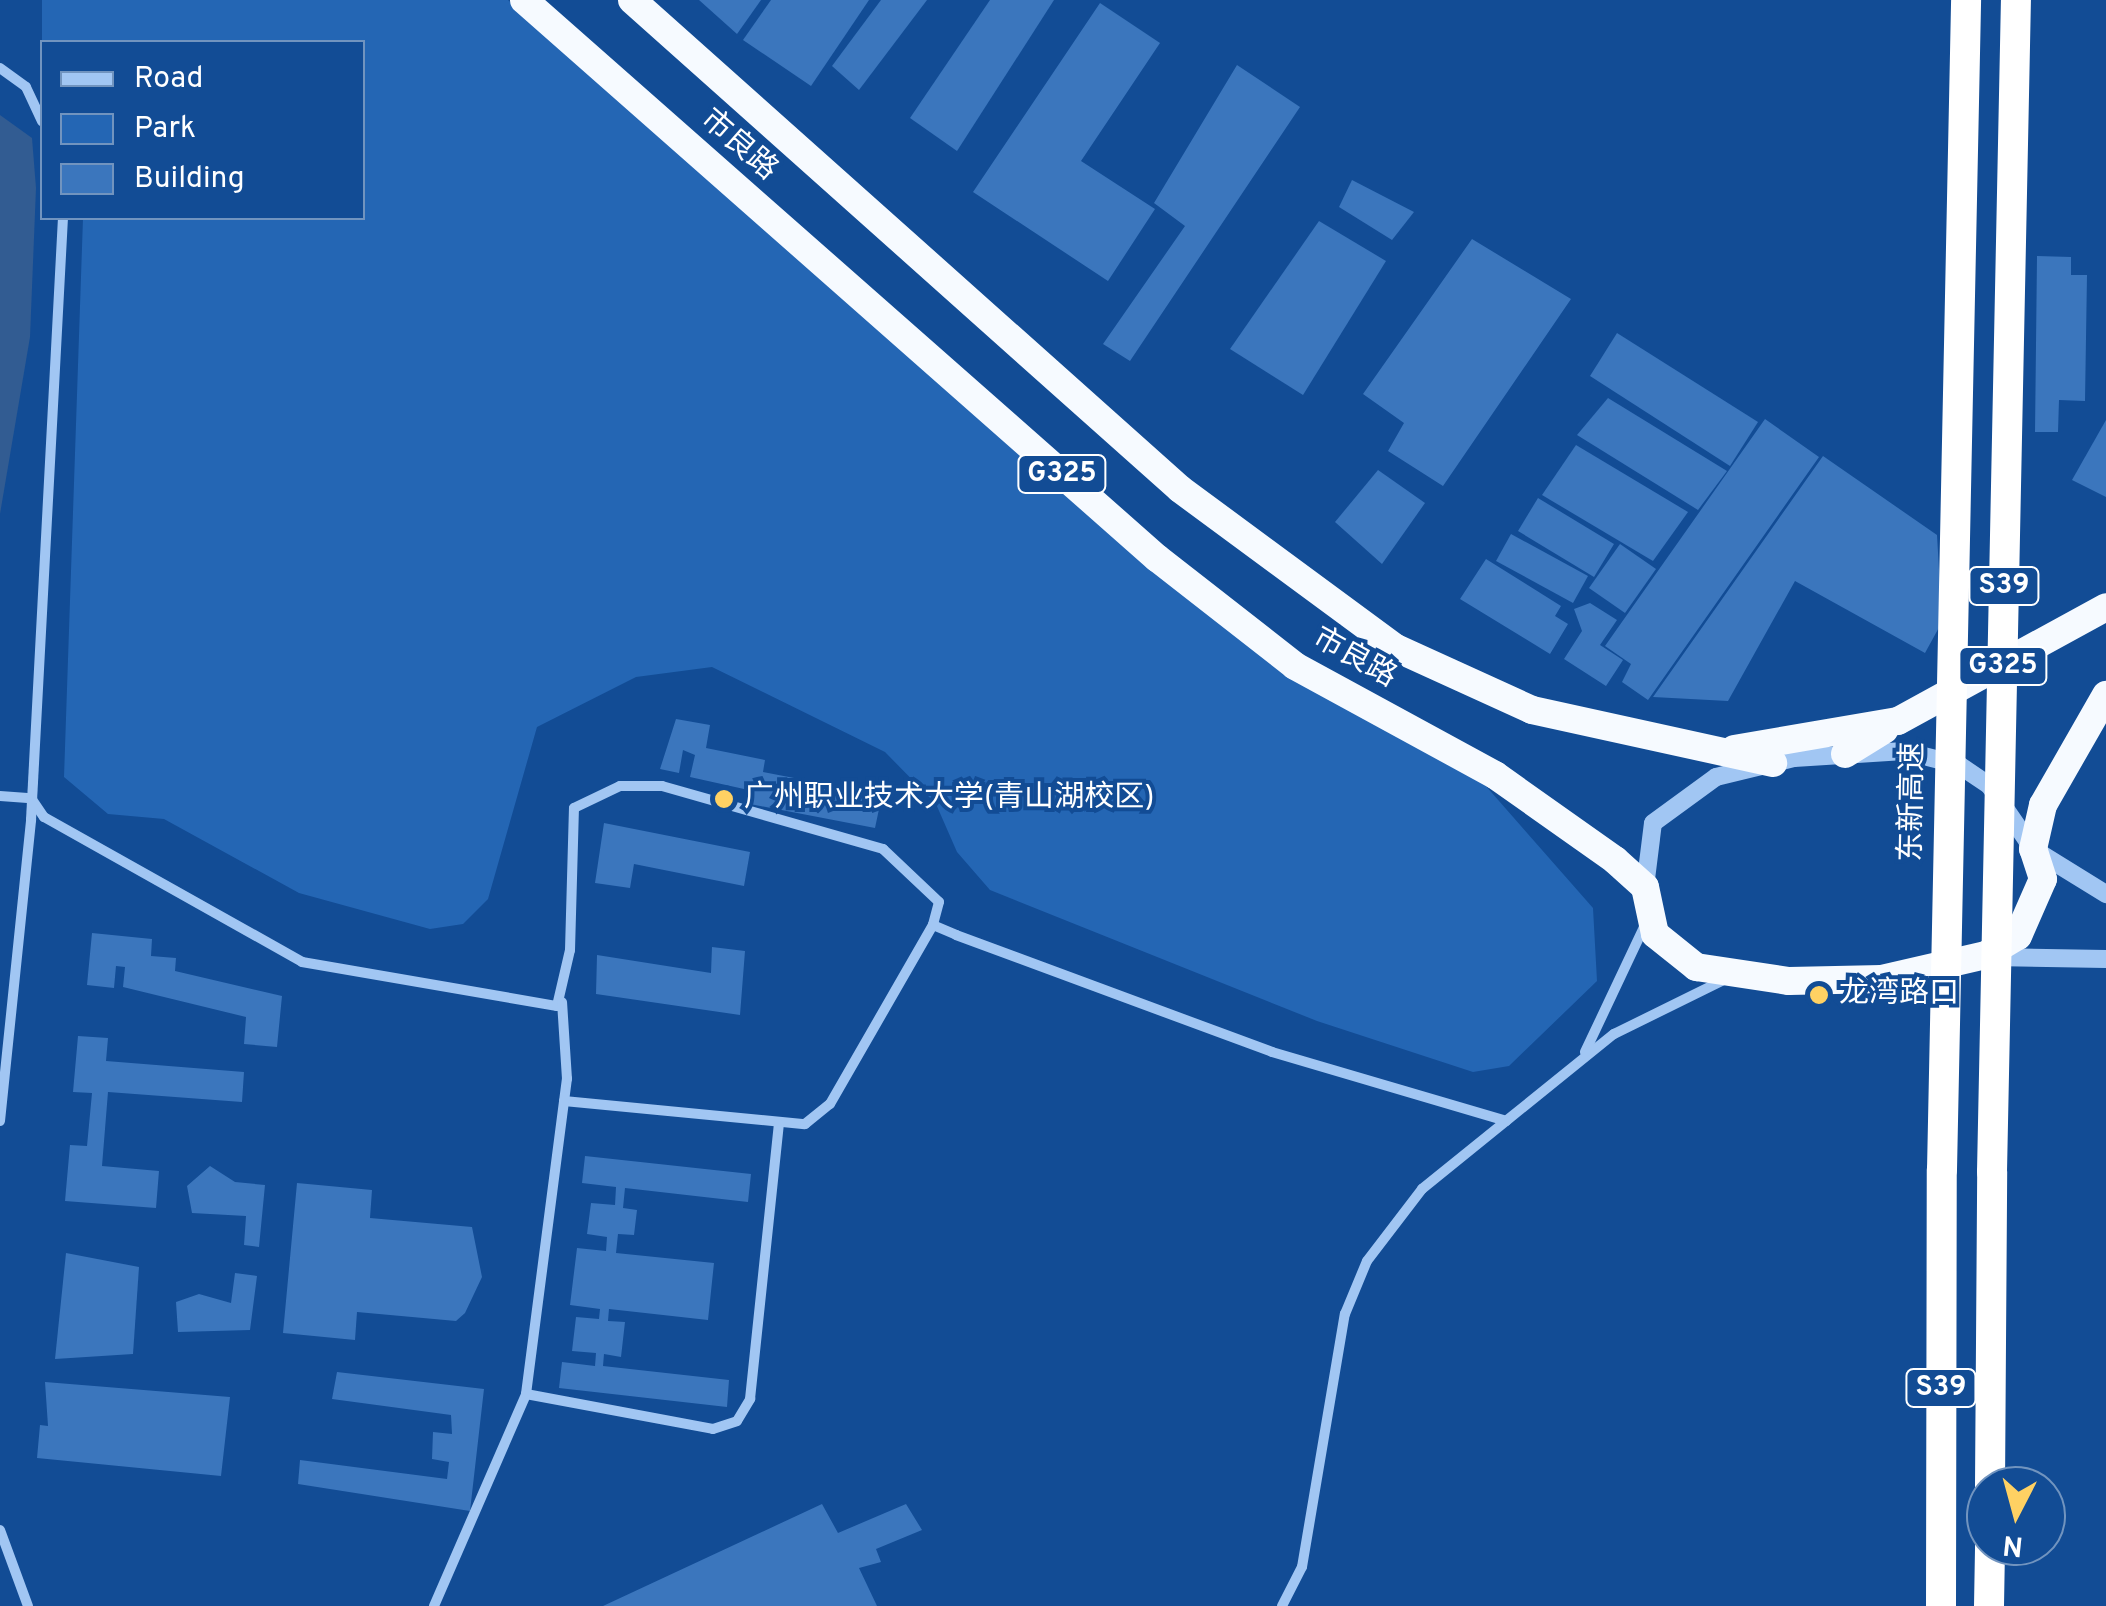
<!DOCTYPE html>
<meta charset="utf-8">
<style>
body{margin:0}
#map{position:relative;width:2106px;height:1606px;overflow:hidden;background:#124c95;font-family:Overpass,"Noto Sans SC",sans-serif}
div>[style]{position:absolute}
.green>*{inset:0;background:#2466b4}
.water>*{inset:0;background:#325c92}
.building>*{inset:0;background:#3b76bd}
.minor>*{height:10px;margin:-5px;padding:0 5px;transform-origin:5px;border-radius:5px;background:#a1c6f3}
.tertiary>*{height:18px;margin:-9px;padding:0 9px;transform-origin:9px;border-radius:9px;background:#a1c6f3}
.trunk>*{height:28px;margin:-14px;padding:0 14px;transform-origin:14px;border-radius:14px;background:#f6faff}
.motorway>*{height:30px;margin:-15px;padding:0 15px;transform-origin:15px;border-radius:15px;background:#fff}
.motorway-bridge>*{height:30px;margin:-15px;padding:0 15px;transform-origin:15px;border-radius:15px;background:#fff}
.dots>*{width:28px;height:28px;translate:-50% -50%;box-sizing:border-box;border:5px solid #124c95;border-radius:50%}
span{translate:-50% -50%;white-space:nowrap;text-align:center;line-height:1.15;-webkit-text-stroke:8px #124c95;paint-order:stroke}
.shield-label span{padding:2px 8px;background:#124c95;border:2px solid;border-radius:8px;-webkit-text-stroke-width:0}
.shield-label{font-size:28px;color:#fff;font-weight:700}
.street-label{font-size:30px;color:#fff}
.poi-label{font-size:30px;color:#fff}
.left{translate:0 -50%;text-align:left}
.legend{position:absolute;left:40px;top:40px;width:325px;height:180px;box-sizing:border-box;background:#124c95;border:2px solid #7194bf;margin:0;padding:12px 18px;list-style:none;font-size:30px;color:#fff}
.legend li{display:flex;align-items:center;gap:20px;height:50px}
.legend b{width:50px;border:2px solid #7194bf}
.north{position:absolute;left:1966px;top:1466px;width:100px;height:100px;box-sizing:border-box;background:#124c95;border:2px solid #7194bf;border-radius:50%;rotate:186deg;font-size:28px;font-weight:700;line-height:40px;text-align:center;color:#fff}
.north::after{content:'';display:block;margin:auto;width:35px;height:45px;background:#ffd163;clip-path:polygon(50% 0,100% 100%,50% 72%,0 100%)}
</style>
<div id="map">
<div class="green">
<i style="clip-path:polygon(42px 0,508px 0,1222px 621px,1485px 785px,1593px 908px,1597px 981px,1509px 1066px,1473px 1072px,1317px 1021px,990px 890px,957px 852px,936px 804px,885px 752px,712px 667px,636px 677px,537px 727px,488px 899px,463px 924px,430px 929px,299px 893px,164px 819px,108px 814px,64px 777px,83px 218px,362px 218px,362px 42px,42px 42px,42px 76px)"></i>
</div>
<div class="water">
<i style="clip-path:polygon(0 115px,32px 138px,36px 188px,30px 337px,0 514px)"></i>
</div>
<div class="building">
<i style="clip-path:polygon(699px 0,761px 0,737px 34px)"></i>
<i style="clip-path:polygon(771px 0,869px 0,811px 86px,743px 40px)"></i>
<i style="clip-path:polygon(881px 0,927px 0,859px 90px,832px 66px)"></i>
<i style="clip-path:polygon(990px 0,1054px 0,957px 151px,910px 118px)"></i>
<i style="clip-path:polygon(1100px 3px,1160px 43px,1081px 161px,1155px 209px,1108px 281px,973px 192px)"></i>
<i style="clip-path:polygon(1237px 65px,1300px 107px,1130px 361px,1103px 344px,1185px 226px,1154px 203px)"></i>
<i style="clip-path:polygon(1352px 180px,1414px 212px,1392px 240px,1339px 207px)"></i>
<i style="clip-path:polygon(1319px 221px,1386px 261px,1303px 395px,1230px 349px)"></i>
<i style="clip-path:polygon(1472px 239px,1571px 299px,1443px 486px,1388px 451px,1404px 423px,1363px 394px)"></i>
<i style="clip-path:polygon(2037px 256px,2071px 257px,2071px 275px,2087px 275px,2085px 401px,2059px 400px,2058px 432px,2035px 432px)"></i>
<i style="clip-path:polygon(1617px 333px,1758px 422px,1730px 466px,1590px 376px)"></i>
<i style="clip-path:polygon(1608px 398px,1727px 471px,1698px 510px,1577px 435px)"></i>
<i style="clip-path:polygon(1765px 419px,1819px 457px,1648px 700px,1622px 682px,1631px 664px,1605px 646px)"></i>
<i style="clip-path:polygon(2106px 420px,2106px 497px,2072px 480px)"></i>
<i style="clip-path:polygon(1576px 445px,1688px 512px,1653px 561px,1542px 495px)"></i>
<i style="clip-path:polygon(1823px 456px,1937px 535px,1942px 622px,1925px 653px,1795px 581px,1728px 701px,1653px 697px)"></i>
<i style="clip-path:polygon(1378px 470px,1425px 503px,1382px 564px,1335px 522px)"></i>
<i style="clip-path:polygon(1538px 498px,1614px 544px,1594px 577px,1518px 531px)"></i>
<i style="clip-path:polygon(1511px 534px,1588px 576px,1573px 603px,1496px 561px)"></i>
<i style="clip-path:polygon(1620px 544px,1656px 569px,1625px 613px,1589px 588px)"></i>
<i style="clip-path:polygon(1486px 559px,1561px 606px,1555px 616px,1568px 624px,1550px 654px,1460px 599px)"></i>
<i style="clip-path:polygon(1590px 603px,1617px 620px,1600px 645px,1623px 660px,1606px 686px,1564px 659px,1582px 631px,1574px 609px)"></i>
<i style="clip-path:polygon(676px 719px,710px 725px,706px 748px,765px 760px,763px 772px,882px 795px,875px 828px,750px 804px,753px 791px,690px 777px,695px 755px,683px 750px,679px 773px,660px 769px)"></i>
<i style="clip-path:polygon(604px 823px,750px 852px,744px 886px,634px 864px,630px 888px,595px 883px)"></i>
<i style="clip-path:polygon(92px 933px,152px 939px,151px 956px,176px 958px,175px 971px,282px 996px,277px 1047px,244px 1044px,246px 1017px,123px 987px,125px 967px,116px 966px,114px 988px,87px 985px)"></i>
<i style="clip-path:polygon(712px 947px,745px 951px,740px 1015px,596px 994px,597px 955px,711px 973px)"></i>
<i style="clip-path:polygon(78px 1036px,108px 1038px,106px 1061px,244px 1072px,242px 1102px,108px 1092px,102px 1166px,159px 1171px,156px 1208px,65px 1201px,70px 1145px,87px 1146px,92px 1093px,73px 1092px)"></i>
<i style="clip-path:polygon(585px 1156px,751px 1174px,748px 1202px,625px 1188px,623px 1208px,637px 1210px,634px 1235px,618px 1234px,616px 1253px,714px 1263px,708px 1320px,609px 1309px,608px 1321px,625px 1322px,621px 1357px,604px 1354px,603px 1366px,729px 1380px,727px 1407px,559px 1388px,562px 1362px,595px 1366px,596px 1353px,572px 1351px,576px 1317px,599px 1319px,600px 1309px,570px 1305px,577px 1248px,606px 1251px,607px 1237px,587px 1234px,591px 1203px,615px 1205px,616px 1187px,582px 1183px)"></i>
<i style="clip-path:polygon(210px 1166px,235px 1182px,265px 1185px,259px 1247px,244px 1245px,246px 1216px,192px 1213px,187px 1186px)"></i>
<i style="clip-path:polygon(297px 1183px,372px 1190px,370px 1218px,472px 1227px,482px 1277px,465px 1313px,456px 1321px,357px 1312px,355px 1340px,283px 1333px)"></i>
<i style="clip-path:polygon(66px 1253px,139px 1267px,133px 1354px,55px 1359px)"></i>
<i style="clip-path:polygon(235px 1273px,257px 1276px,250px 1330px,178px 1332px,176px 1302px,199px 1294px,231px 1303px)"></i>
<i style="clip-path:polygon(337px 1372px,484px 1389px,470px 1511px,298px 1484px,300px 1460px,447px 1479px,449px 1462px,432px 1459px,433px 1432px,452px 1434px,451px 1415px,332px 1399px)"></i>
<i style="clip-path:polygon(45px 1382px,230px 1397px,221px 1476px,37px 1458px,40px 1425px,48px 1426px)"></i>
<i style="clip-path:polygon(822px 1504px,838px 1533px,906px 1504px,922px 1530px,876px 1549px,881px 1562px,859px 1568px,877px 1606px,603px 1606px)"></i>
</div>
<div class="minor">
<i style="left:0;top:68px;width:32px;rotate:36deg"></i>
<i style="left:26px;top:87px;width:38px;rotate:65deg"></i>
<i style="left:0;top:796px;width:31px;rotate:4deg"></i>
<i style="left:31px;top:798px;width:23px;rotate:56deg"></i>
<i style="left:44px;top:817px;width:296px;rotate:29.3deg"></i>
<i style="left:302px;top:962px;width:259px;rotate:9.8deg"></i>
<i style="left:557px;top:1006px;width:57px;rotate:-76.9deg"></i>
<i style="left:570px;top:950px;width:142px;rotate:-88.4deg"></i>
<i style="left:574px;top:808px;width:51px;rotate:-25.6deg"></i>
<i style="left:620px;top:786px;width:42px"></i>
<i style="left:662px;top:786px;width:230px;rotate:15.9deg"></i>
<i style="left:883px;top:849px;width:77px;rotate:43.4deg"></i>
<i style="left:939px;top:902px;width:24px;rotate:105deg"></i>
<i style="left:933px;top:925px;width:25px;rotate:23deg"></i>
<i style="left:956px;top:935px;width:337px;rotate:20.3deg"></i>
<i style="left:1272px;top:1052px;width:244px;rotate:16.4deg"></i>
<i style="left:1506px;top:1121px;width:139px;rotate:-38.9deg"></i>
<i style="left:1614px;top:1034px;width:125px;rotate:-26.2deg"></i>
<i style="left:1585px;top:1052px;width:138px;rotate:-64.7deg"></i>
<i style="left:564px;top:1101px;width:242px;rotate:5.5deg"></i>
<i style="left:805px;top:1124px;width:32px;rotate:-39deg"></i>
<i style="left:830px;top:1104px;width:207px;rotate:-60.1deg"></i>
<i style="left:0;top:1121px;width:303px;rotate:-84.1deg"></i>
<i style="left:31px;top:820px;width:603px;rotate:-86.96deg"></i>
<i style="left:526px;top:1394px;width:190px;rotate:10.6deg"></i>
<i style="left:713px;top:1429px;width:25px;rotate:-18deg"></i>
<i style="left:737px;top:1421px;width:26px;rotate:-59deg"></i>
<i style="left:750px;top:1399px;width:276px;rotate:-84deg"></i>
<i style="left:0;top:1530px;width:81px;rotate:69.8deg"></i>
<i style="left:434px;top:1606px;width:231px;rotate:-66.5deg"></i>
<i style="left:526px;top:1394px;width:318px;rotate:-82.6deg"></i>
<i style="left:567px;top:1079px;width:77px;rotate:-93.7deg"></i>
<i style="left:1282px;top:1606px;width:44px;rotate:-62.9deg"></i>
<i style="left:1302px;top:1567px;width:257px;rotate:-80.4deg"></i>
<i style="left:1345px;top:1314px;width:57px;rotate:-67.5deg"></i>
<i style="left:1367px;top:1261px;width:91px;rotate:-52.6deg"></i>
<i style="left:1422px;top:1189px;width:108px;rotate:-39deg"></i>
</div>
<div class="tertiary">
<i style="left:1645px;top:887px;width:64px;rotate:-82.9deg"></i>
<i style="left:1653px;top:823px;width:78px;rotate:-36.1deg"></i>
<i style="left:1716px;top:777px;width:80px;rotate:-13.7deg"></i>
<i style="left:1794px;top:758px;width:110px;rotate:-3.6deg"></i>
<i style="left:1904px;top:751px;width:57px;rotate:14.3deg"></i>
<i style="left:1959px;top:765px;width:36px;rotate:34deg"></i>
<i style="left:1989px;top:785px;width:78px;rotate:55.5deg"></i>
<i style="left:2033px;top:849px;width:86px;rotate:31.7deg"></i>
<i style="left:1991px;top:957px;width:115px;rotate:1deg"></i>
</div>
<div class="trunk">
<i style="left:524px;top:0;width:844px;rotate:41.4deg"></i>
<i style="left:1157px;top:558px;width:175px;rotate:38deg"></i>
<i style="left:1295px;top:666px;width:228px;rotate:28.6deg"></i>
<i style="left:1495px;top:775px;width:147px;rotate:35.3deg"></i>
<i style="left:1615px;top:860px;width:40px;rotate:42deg"></i>
<i style="left:1645px;top:887px;width:48px;rotate:78deg"></i>
<i style="left:1655px;top:934px;width:53px;rotate:38.8deg"></i>
<i style="left:1696px;top:967px;width:94px;rotate:8.6deg"></i>
<i style="left:1789px;top:981px;width:93px;rotate:-1.2deg"></i>
<i style="left:1882px;top:979px;width:107px;rotate:-13deg"></i>
<i style="left:1986px;top:955px;width:37px;rotate:-31deg"></i>
<i style="left:2018px;top:936px;width:62px;rotate:-66.3deg"></i>
<i style="left:2043px;top:879px;width:32px;rotate:-108deg"></i>
<i style="left:2033px;top:849px;width:45px;rotate:-77.2deg"></i>
<i style="left:2043px;top:805px;width:127px;rotate:-60.2deg"></i>
<i style="left:632px;top:0;width:734px;rotate:41.74deg"></i>
<i style="left:1180px;top:489px;width:268px;rotate:36.4deg"></i>
<i style="left:1396px;top:648px;width:149px;rotate:24.5deg"></i>
<i style="left:1532px;top:710px;width:247px;rotate:12.4deg"></i>
<i style="left:1734px;top:749px;width:166px;rotate:-9.7deg"></i>
<i style="left:1898px;top:721px;width:237px;rotate:-28.7deg"></i>
<i style="left:1845px;top:754px;width:46px;rotate:-31.6deg"></i>
</div>
<div class="motorway">
<i style="left:1990px;top:1486px;width:314px;rotate:-89.6deg"></i>
<i style="left:1941px;top:1606px;width:436px;rotate:-89.9deg"></i>
<i style="left:1989px;top:1606px;width:60px;rotate:-89deg"></i>
</div>
<div class="motorway-bridge">
<i style="left:1942px;top:1170px;width:1170px;rotate:-88.82deg"></i>
<i style="left:1992px;top:1172px;width:1172px;rotate:-88.83deg"></i>
</div>
<div class="dots">
<i style="left:724px;top:799px;background:#ffd163"></i>
<i style="left:1819px;top:995px;background:#ffd163"></i>
</div>
<div class="shield-label">
<span style="left:1062px;top:474px">G325</span>
<span style="left:2004px;top:586px">S39</span>
<span style="left:2003px;top:666px">G325</span>
<span style="left:1941px;top:1388px">S39</span>
</div>
<div class="street-label">
<span style="left:738px;top:146px;rotate:41deg">市良路</span>
<span style="left:1354px;top:659px;rotate:29deg">市良路</span>
<span style="left:1914px;top:802px;rotate:-89deg">东新高速</span>
</div>
<div class="poi-label">
<span class="left" style="left:744px;top:799px">广州职业技术大学(青山湖校区)</span>
<span class="left" style="left:1839px;top:995px">龙湾路口</span>
</div>
<ul class="legend">
<li><b style="height:12px;background:#a1c6f3"></b>Road</li>
<li><b style="height:28px;background:#2466b4"></b>Park</li>
<li><b style="height:28px;background:#3b76bd"></b>Building</li>
</ul>
<div class="north">N</div>
</div>
